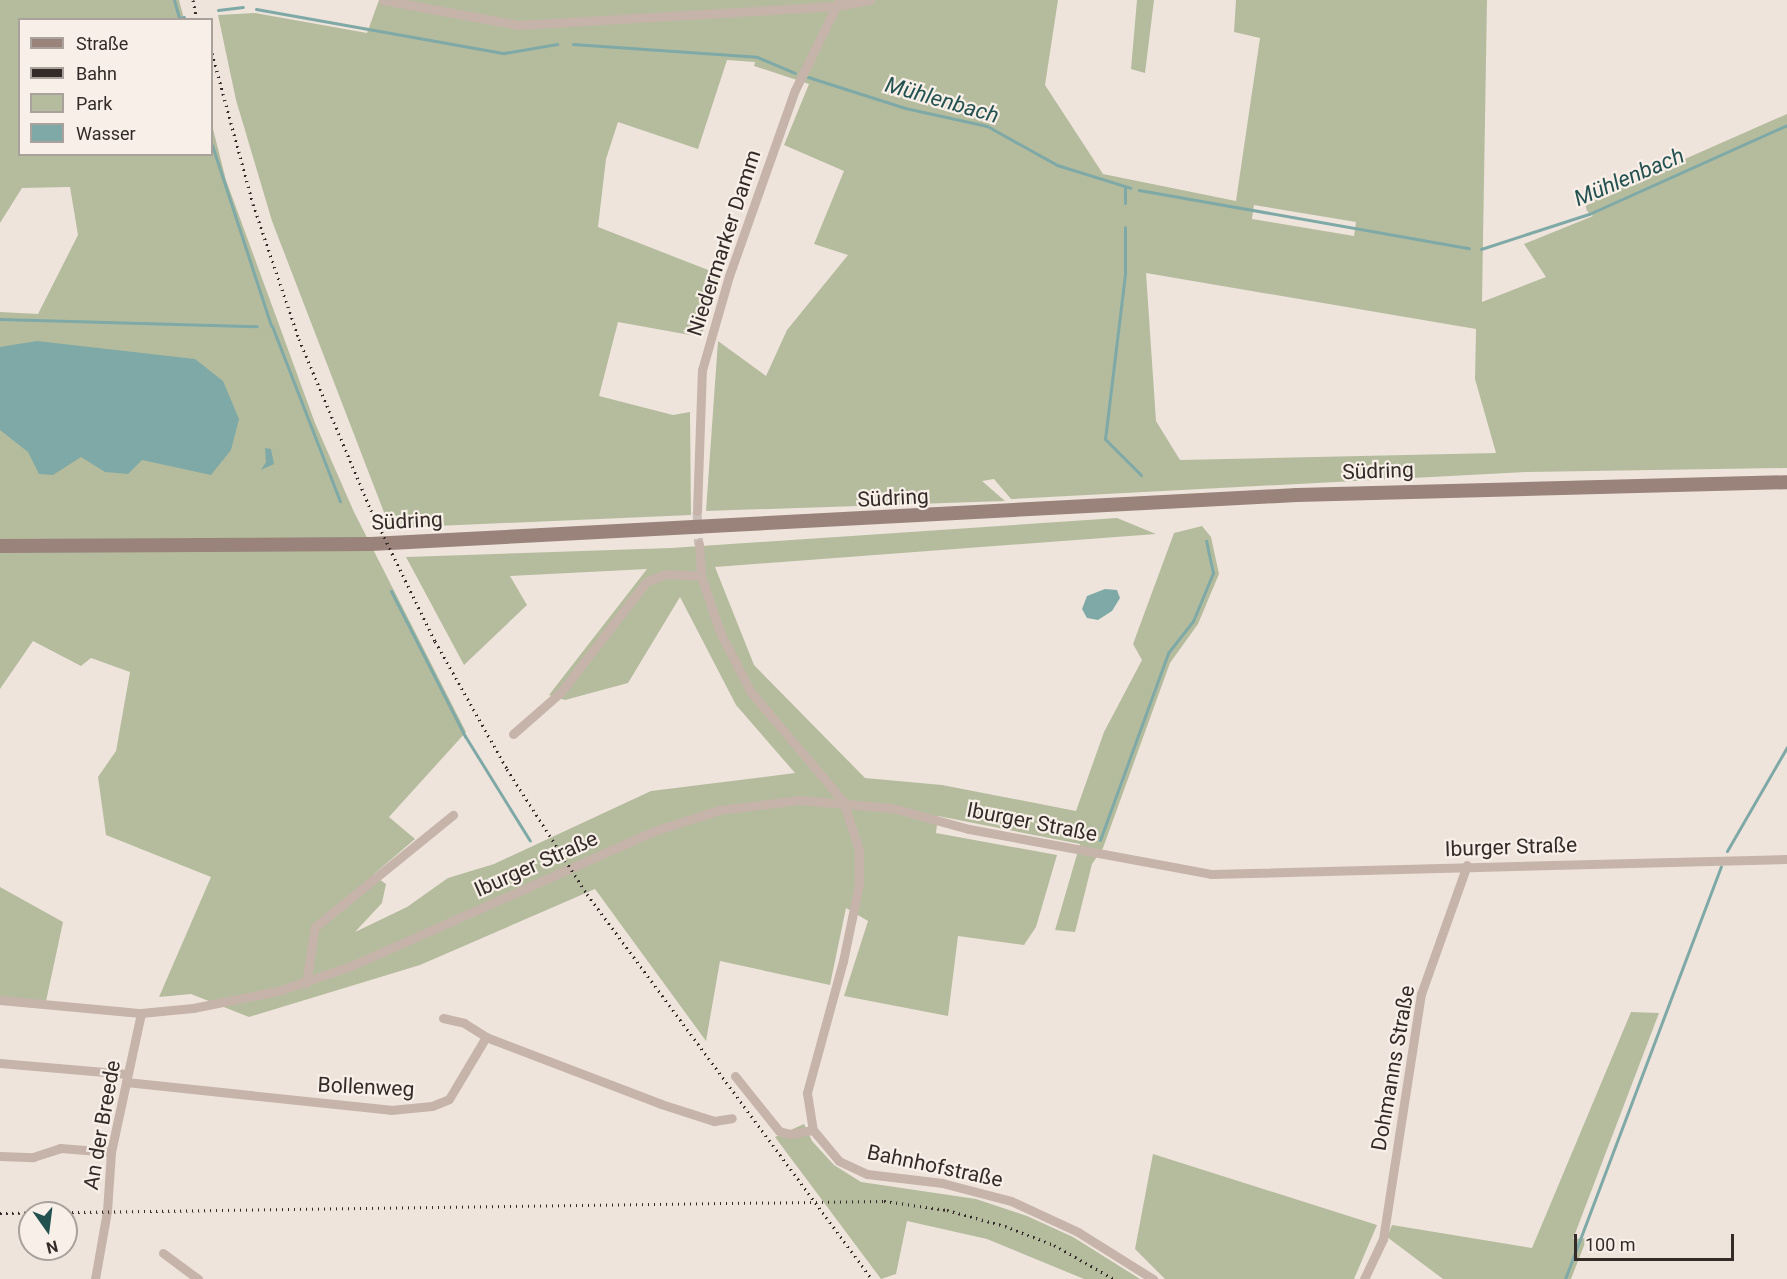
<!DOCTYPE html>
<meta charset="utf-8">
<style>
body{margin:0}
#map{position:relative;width:1787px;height:1279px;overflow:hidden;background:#efe4dc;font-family:Roboto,sans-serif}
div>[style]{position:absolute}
.green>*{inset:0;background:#b5bc9e}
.water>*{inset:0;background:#7fa9a6}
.stream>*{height:3px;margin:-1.5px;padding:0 1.5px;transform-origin:1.5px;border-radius:1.5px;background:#7fa9a6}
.minor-tunnel>*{height:9px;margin-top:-4.5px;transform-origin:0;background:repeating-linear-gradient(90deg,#cabfb8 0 9px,transparent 0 13.5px)}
.minor>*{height:9px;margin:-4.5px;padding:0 4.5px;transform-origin:4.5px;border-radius:4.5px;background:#c6b4aa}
.secondary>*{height:14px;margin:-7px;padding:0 7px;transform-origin:7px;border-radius:7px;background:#99837b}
.rail>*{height:3px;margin-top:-1.5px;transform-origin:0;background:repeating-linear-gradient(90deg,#342b28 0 1.5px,transparent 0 6px)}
span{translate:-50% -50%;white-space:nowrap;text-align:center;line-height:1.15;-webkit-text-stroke:4.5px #f7efe8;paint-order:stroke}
.street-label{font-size:21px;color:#342b28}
.water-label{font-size:22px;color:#23514f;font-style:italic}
.legend{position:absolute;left:18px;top:18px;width:195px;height:138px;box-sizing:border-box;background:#f7efe8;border:2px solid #a9a19b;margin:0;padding:8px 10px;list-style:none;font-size:18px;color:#342b28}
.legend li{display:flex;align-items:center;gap:12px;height:30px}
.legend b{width:30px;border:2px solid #a9a19b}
.north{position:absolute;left:18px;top:1201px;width:60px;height:60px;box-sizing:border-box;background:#f7efe8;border:2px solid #a9a19b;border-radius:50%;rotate:166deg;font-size:16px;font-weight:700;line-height:24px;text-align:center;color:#342b28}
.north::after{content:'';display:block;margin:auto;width:21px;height:27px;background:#23514f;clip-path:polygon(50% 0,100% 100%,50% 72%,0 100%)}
.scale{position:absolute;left:1574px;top:1234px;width:160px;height:27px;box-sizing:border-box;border:3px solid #342b28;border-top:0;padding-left:8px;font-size:18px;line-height:21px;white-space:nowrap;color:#342b28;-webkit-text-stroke:4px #f7efe8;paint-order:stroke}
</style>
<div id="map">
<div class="green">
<i style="clip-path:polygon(0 0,179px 0,184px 19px,20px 20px,20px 154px,212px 154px,212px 125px,226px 180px,315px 423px,354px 512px,466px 732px,389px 817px,415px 839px,373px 875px,386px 884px,382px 903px,355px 932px,407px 907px,448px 878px,494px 864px,651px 791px,795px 773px,736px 705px,680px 597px,628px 683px,565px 700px,549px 695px,647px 569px,510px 576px,527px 605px,464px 665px,406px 557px,671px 548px,1117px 518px,1156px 534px,715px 567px,754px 665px,865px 778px,942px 785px,1076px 811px,1104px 732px,1142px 660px,1133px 644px,1174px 533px,1202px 526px,1211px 537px,1219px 574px,1198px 624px,1170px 663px,1103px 848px,1092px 864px,1075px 932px,1055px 930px,1080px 844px,938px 816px,936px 833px,1057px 855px,1036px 927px,1024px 945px,958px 936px,948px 1016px,844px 996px,868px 921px,846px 908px,830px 985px,720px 961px,706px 1041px,595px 889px,420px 965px,249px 1017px,191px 994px,159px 997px,211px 877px,106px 835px,98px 777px,116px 751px,130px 672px,91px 658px,81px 666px,33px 641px,0 689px,0 312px,38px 314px,78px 235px,70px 187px,22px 188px,0 223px)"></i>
<i style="clip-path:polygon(evenodd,379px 0,1058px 0,1045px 85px,1103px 174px,1236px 201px,1260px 38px,1234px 32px,1236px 0,1487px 0,1482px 302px,1546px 277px,1524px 244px,1593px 216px,1587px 211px,1585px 203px,1787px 114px,1787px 468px,1527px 472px,1011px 499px,994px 479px,982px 481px,1005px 501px,706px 511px,718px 341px,766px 376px,787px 330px,848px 255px,814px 244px,844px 171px,784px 145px,809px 84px,754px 66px,755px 62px,727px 60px,698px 149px,618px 122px,606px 159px,598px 227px,721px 275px,701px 337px,618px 322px,599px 396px,673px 415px,690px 412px,691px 515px,390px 528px,272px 221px,236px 100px,218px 15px,255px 13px,367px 33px,379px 0,1254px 205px,1356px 222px,1354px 236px,1252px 219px,1254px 205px,379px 0,1146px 273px,1476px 329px,1475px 379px,1496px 453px,1180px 460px,1156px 421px,1146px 273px)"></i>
<i style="clip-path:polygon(1137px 0,1154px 0,1145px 73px,1131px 69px)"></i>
<i style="clip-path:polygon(0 887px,63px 922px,45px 1006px,0 998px)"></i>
<i style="clip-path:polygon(1631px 1012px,1659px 1013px,1573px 1239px,1587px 1238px,1571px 1279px,1443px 1279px,1387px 1237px,1392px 1225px,1532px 1248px)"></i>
<i style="clip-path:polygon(804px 1124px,812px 1141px,834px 1165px,861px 1182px,976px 1199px,1027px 1216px,1073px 1237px,1140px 1279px,1084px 1279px,987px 1239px,907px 1221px,896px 1274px,881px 1279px,775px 1137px)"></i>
<i style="clip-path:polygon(1153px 1154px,1377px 1225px,1354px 1279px,1165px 1279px,1135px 1249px)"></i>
</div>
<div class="water">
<i style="clip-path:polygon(37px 341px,195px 359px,223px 381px,239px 419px,231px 450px,211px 475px,142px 460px,128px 474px,105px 472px,81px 457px,53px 475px,39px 474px,28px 452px,0 430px,0 347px)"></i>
<i style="clip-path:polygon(265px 448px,271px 449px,274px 464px,261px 470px,266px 462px)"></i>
<i style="clip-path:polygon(1105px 589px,1117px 590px,1120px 598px,1112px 611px,1098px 620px,1087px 618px,1082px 609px,1087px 596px)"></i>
</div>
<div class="stream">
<i style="left:174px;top:0;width:19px;rotate:74deg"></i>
<i style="left:179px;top:18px;width:5px;rotate:-11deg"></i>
<i style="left:256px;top:9px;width:252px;rotate:10.1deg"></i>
<i style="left:504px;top:53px;width:54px;rotate:-9.6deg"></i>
<i style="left:218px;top:10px;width:25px;rotate:-7deg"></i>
<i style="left:573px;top:44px;width:184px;rotate:4deg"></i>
<i style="left:757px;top:57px;width:41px;rotate:22.8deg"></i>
<i style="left:808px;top:77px;width:102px;rotate:17.7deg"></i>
<i style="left:905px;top:108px;width:84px;rotate:12.4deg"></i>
<i style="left:987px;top:126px;width:80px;rotate:29.1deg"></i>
<i style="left:1057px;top:165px;width:77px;rotate:17.3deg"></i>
<i style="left:212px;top:145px;width:190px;rotate:71.9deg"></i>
<i style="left:1139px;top:190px;width:335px;rotate:10deg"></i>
<i style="left:1125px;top:203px;width:16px;rotate:-90deg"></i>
<i style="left:1125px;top:227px;width:47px;rotate:90deg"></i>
<i style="left:1125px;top:274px;width:166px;rotate:96.9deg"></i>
<i style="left:1105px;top:439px;width:51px;rotate:45deg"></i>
<i style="left:1481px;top:249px;width:114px;rotate:-18deg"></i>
<i style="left:1589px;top:214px;width:217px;rotate:-24.2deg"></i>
<i style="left:0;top:319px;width:257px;rotate:1.6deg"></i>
<i style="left:272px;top:326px;width:188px;rotate:68.8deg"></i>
<i style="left:391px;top:591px;width:163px;rotate:63deg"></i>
<i style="left:465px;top:736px;width:123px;rotate:58.2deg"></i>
<i style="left:1100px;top:840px;width:199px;rotate:-70deg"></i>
<i style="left:1168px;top:653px;width:41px;rotate:-52deg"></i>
<i style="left:1193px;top:621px;width:52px;rotate:-67.4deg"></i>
<i style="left:1213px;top:573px;width:33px;rotate:-102deg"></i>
<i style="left:1727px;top:851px;width:120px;rotate:-60deg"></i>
<i style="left:1565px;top:1279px;width:441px;rotate:-69.3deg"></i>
</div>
<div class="minor-tunnel">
<i style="left:697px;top:511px;width:33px;rotate:87deg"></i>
</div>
<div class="minor">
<i style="left:383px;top:0;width:137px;rotate:10.5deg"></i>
<i style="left:518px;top:25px;width:319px;rotate:-3.4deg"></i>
<i style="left:836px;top:6px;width:35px;rotate:-10deg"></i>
<i style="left:697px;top:511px;width:141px;rotate:-88deg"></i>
<i style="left:702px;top:370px;width:98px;rotate:-74deg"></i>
<i style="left:729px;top:276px;width:197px;rotate:-70.5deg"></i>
<i style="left:795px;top:90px;width:100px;rotate:-63.9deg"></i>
<i style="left:699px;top:544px;width:32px;rotate:86deg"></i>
<i style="left:701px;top:576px;width:59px;rotate:71.3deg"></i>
<i style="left:720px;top:632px;width:66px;rotate:63deg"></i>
<i style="left:750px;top:691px;width:144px;rotate:49.8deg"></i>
<i style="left:843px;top:801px;width:52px;rotate:71.9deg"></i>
<i style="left:859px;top:850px;width:34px;rotate:90deg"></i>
<i style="left:859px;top:884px;width:79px;rotate:101.7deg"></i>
<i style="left:843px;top:961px;width:137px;rotate:105.3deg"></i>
<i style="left:807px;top:1093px;width:37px;rotate:81deg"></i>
<i style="left:813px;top:1130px;width:40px;rotate:50deg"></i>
<i style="left:839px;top:1161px;width:31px;rotate:25deg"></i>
<i style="left:867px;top:1174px;width:76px;rotate:6.8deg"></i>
<i style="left:942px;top:1183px;width:71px;rotate:14.6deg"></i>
<i style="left:1011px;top:1201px;width:74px;rotate:24.8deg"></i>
<i style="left:1078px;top:1232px;width:89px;rotate:32.1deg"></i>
<i style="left:513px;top:734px;width:64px;rotate:-41.2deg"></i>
<i style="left:561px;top:692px;width:139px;rotate:-52.3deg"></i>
<i style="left:646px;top:582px;width:22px;rotate:-22deg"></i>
<i style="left:666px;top:574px;width:35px;rotate:3deg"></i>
<i style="left:306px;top:983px;width:57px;rotate:-80.9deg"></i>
<i style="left:315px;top:927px;width:178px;rotate:-39.1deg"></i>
<i style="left:0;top:1000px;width:142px;rotate:5.3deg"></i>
<i style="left:141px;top:1013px;width:52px;rotate:-5.5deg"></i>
<i style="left:193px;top:1008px;width:87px;rotate:-11.3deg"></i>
<i style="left:278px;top:991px;width:77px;rotate:-18.9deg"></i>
<i style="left:351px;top:966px;width:332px;rotate:-24deg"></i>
<i style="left:654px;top:831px;width:68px;rotate:-17.9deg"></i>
<i style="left:719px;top:810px;width:81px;rotate:-7.1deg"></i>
<i style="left:799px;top:800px;width:93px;rotate:4.9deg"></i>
<i style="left:892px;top:808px;width:80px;rotate:15.3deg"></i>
<i style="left:969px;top:829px;width:246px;rotate:10.5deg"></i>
<i style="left:1211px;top:874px;width:576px;rotate:-1.49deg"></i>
<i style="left:443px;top:1018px;width:22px;rotate:13deg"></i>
<i style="left:464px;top:1023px;width:26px;rotate:32deg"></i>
<i style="left:0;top:1063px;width:128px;rotate:4.9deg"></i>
<i style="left:735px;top:1076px;width:70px;rotate:51.3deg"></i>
<i style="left:779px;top:1131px;width:11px;rotate:15deg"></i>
<i style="left:790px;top:1134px;width:23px;rotate:-10deg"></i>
<i style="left:126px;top:1082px;width:266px;rotate:6deg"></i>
<i style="left:391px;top:1110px;width:41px;rotate:-5.6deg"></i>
<i style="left:432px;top:1106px;width:18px;rotate:-22deg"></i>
<i style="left:449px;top:1099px;width:72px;rotate:-59.2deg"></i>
<i style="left:486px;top:1037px;width:187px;rotate:20.9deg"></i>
<i style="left:661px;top:1104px;width:56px;rotate:17.8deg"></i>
<i style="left:714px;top:1121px;width:18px;rotate:-9deg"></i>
<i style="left:0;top:1156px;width:33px;rotate:2deg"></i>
<i style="left:33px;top:1157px;width:28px;rotate:-18deg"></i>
<i style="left:60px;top:1148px;width:51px;rotate:4.5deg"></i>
<i style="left:163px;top:1253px;width:44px;rotate:36.6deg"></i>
<i style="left:95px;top:1279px;width:69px;rotate:-80deg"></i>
<i style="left:107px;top:1211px;width:59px;rotate:-86.1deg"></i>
<i style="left:111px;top:1152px;width:142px;rotate:-77.8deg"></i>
<i style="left:1364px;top:1279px;width:44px;rotate:-64.6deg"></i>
<i style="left:1383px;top:1239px;width:248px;rotate:-81.2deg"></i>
<i style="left:1421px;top:994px;width:137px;rotate:-70.4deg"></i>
</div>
<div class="secondary">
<i style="left:0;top:546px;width:371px;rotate:-0.3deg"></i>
<i style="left:371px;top:544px;width:927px;rotate:-3.03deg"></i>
<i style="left:1297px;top:495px;width:490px;rotate:-1.5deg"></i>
</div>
<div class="rail">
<i style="left:193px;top:0;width:20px;rotate:79deg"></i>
<i style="left:212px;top:53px;width:156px;rotate:74.8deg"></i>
<i style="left:253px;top:204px;width:143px;rotate:71.2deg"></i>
<i style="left:299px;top:339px;width:186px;rotate:67.2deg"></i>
<i style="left:371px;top:510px;width:146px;rotate:64deg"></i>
<i style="left:435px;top:641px;width:147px;rotate:60.6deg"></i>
<i style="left:507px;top:769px;width:148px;rotate:57.4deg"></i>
<i style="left:587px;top:894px;width:479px;rotate:53.5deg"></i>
<i style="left:0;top:1213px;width:884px;rotate:-0.78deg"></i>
<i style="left:884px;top:1201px;width:64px;rotate:8.1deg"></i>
<i style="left:947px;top:1210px;width:60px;rotate:15.4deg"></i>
<i style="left:1005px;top:1226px;width:53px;rotate:21.2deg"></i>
<i style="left:1054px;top:1245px;width:69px;rotate:29.5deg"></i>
</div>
<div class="street-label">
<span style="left:724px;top:243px;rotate:-72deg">Niedermarker Damm</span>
<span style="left:1378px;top:471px;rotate:-2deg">Südring</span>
<span style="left:893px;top:498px;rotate:-3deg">Südring</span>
<span style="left:407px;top:521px;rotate:-3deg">Südring</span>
<span style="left:1032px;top:822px;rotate:11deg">Iburger Straße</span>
<span style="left:1511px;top:847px;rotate:-2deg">Iburger Straße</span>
<span style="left:536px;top:864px;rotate:-24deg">Iburger Straße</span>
<span style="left:1393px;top:1068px;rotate:-80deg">Dohmanns Straße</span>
<span style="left:366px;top:1087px;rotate:3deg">Bollenweg</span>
<span style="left:102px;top:1125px;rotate:-80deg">An der Breede</span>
<span style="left:935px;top:1166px;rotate:12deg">Bahnhofstraße</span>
</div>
<div class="water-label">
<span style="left:942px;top:100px;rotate:16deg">Mühlenbach</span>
<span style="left:1629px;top:177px;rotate:-23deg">Mühlenbach</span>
</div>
<ul class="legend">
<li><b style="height:8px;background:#99837b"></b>Straße</li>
<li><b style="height:8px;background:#342b28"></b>Bahn</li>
<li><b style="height:16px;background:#b5bc9e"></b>Park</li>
<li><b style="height:16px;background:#7fa9a6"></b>Wasser</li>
</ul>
<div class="north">N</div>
<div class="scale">100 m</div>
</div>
